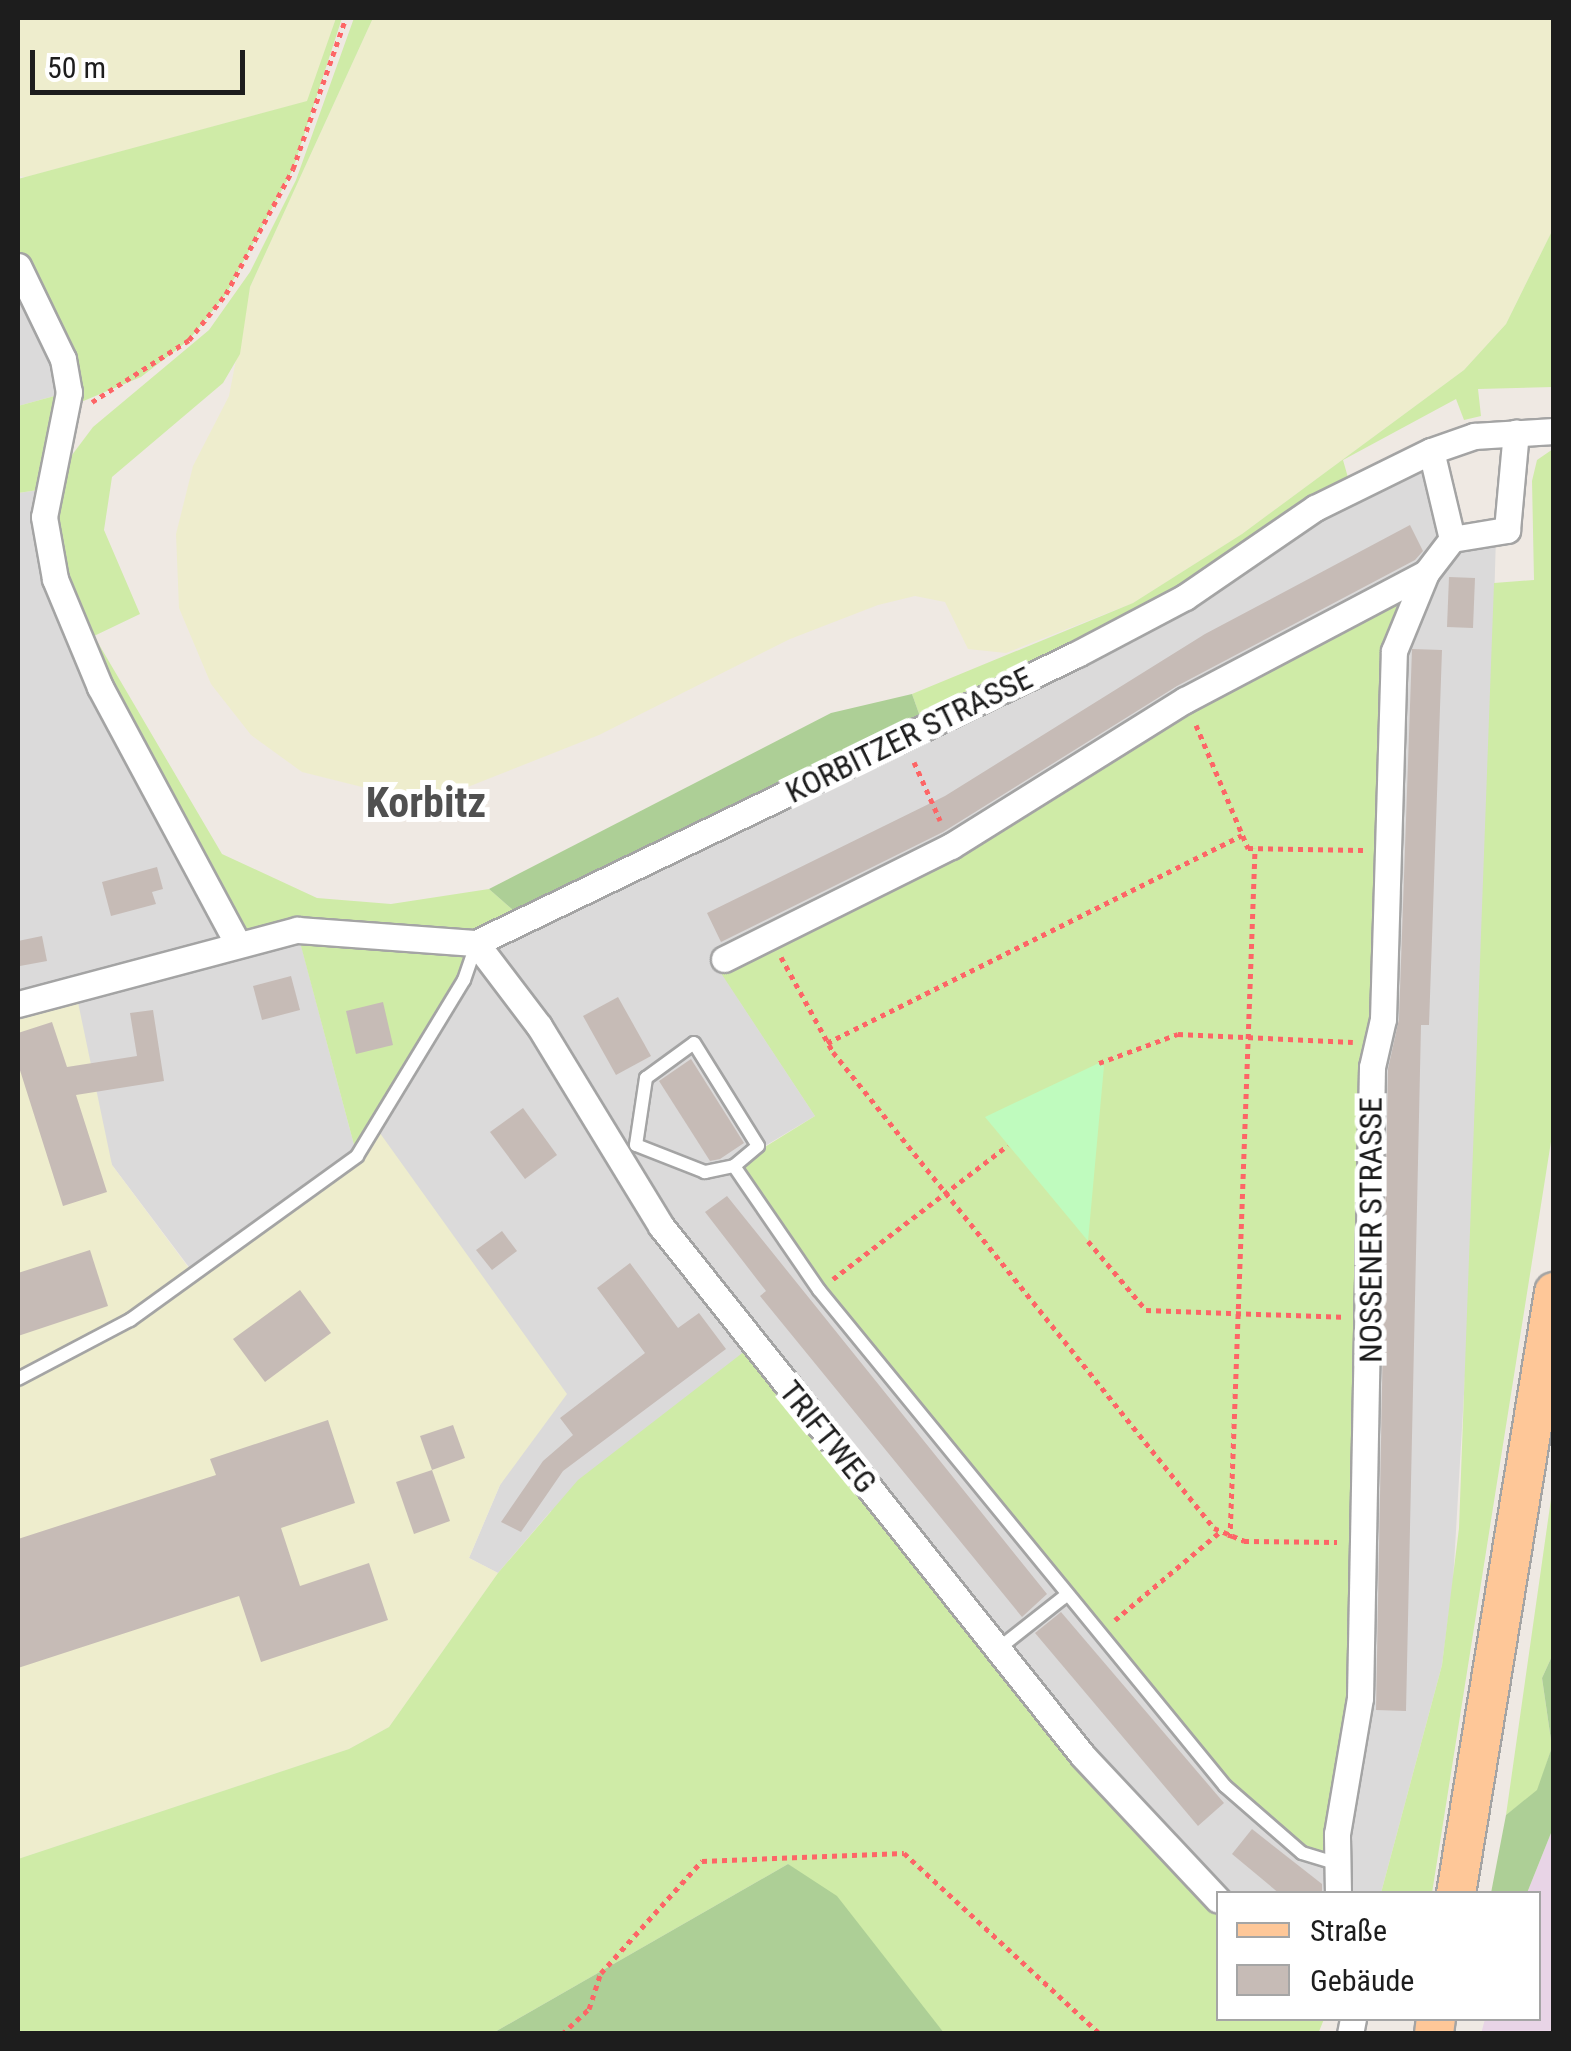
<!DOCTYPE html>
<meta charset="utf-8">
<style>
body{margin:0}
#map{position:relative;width:1571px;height:2051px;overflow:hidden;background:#efe9e3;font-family:"Roboto Condensed",sans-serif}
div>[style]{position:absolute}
.residential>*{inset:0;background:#dbdada}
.industrial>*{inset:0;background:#e8d4e6}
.farmland>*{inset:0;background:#eeedcd}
.grass>*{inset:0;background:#cfeba7}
.forest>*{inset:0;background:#adcf96}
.park>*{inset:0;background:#bffbbe}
.building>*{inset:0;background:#c6bbb6}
.path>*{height:5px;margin-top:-2.5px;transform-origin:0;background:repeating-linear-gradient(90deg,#fd6566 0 5px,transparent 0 10px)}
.roads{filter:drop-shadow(2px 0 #a4a4a4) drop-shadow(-2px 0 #a4a4a4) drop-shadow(0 2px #a4a4a4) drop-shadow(0 -2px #a4a4a4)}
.lane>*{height:12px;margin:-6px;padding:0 6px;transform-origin:6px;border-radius:6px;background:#fff}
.street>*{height:25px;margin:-12.5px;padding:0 12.5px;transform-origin:12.5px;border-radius:12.5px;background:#fff}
.primary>*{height:38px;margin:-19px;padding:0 19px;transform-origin:19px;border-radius:19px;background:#fec798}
span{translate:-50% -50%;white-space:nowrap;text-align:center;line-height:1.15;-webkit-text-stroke:10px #fff;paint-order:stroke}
.street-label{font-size:32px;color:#1d1d1d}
.district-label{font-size:42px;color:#505050;font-weight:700}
.frame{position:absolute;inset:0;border:20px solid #1d1d1d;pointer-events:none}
.legend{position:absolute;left:1216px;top:1891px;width:325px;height:130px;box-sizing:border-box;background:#fff;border:2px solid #a5a5a5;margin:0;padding:12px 18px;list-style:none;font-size:30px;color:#1d1d1d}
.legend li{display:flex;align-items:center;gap:20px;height:50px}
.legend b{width:50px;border:2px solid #a5a5a5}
.scale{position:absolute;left:30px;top:50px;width:215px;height:45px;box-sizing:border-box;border:5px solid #1d1d1d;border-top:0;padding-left:12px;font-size:30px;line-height:35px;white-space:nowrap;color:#1d1d1d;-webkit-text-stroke:8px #fff;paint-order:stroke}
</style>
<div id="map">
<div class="residential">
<i style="clip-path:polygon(18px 266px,69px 392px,18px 406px)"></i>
<i style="clip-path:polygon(evenodd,1431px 451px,1452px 539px,1496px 536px,1478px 1153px,1453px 1582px,1442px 1665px,1381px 1893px,1218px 1894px,551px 1511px,498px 1573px,469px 1558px,500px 1485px,548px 1410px,377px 1129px,476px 943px,1431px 451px,717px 967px,1302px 1853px,748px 1156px,815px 1116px,717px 967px)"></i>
<i style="clip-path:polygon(46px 489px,48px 549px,237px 941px,297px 930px,357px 1156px,195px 1275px,112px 1165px,99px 1128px,18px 1004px,18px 493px)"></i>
</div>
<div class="industrial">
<i style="clip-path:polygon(1553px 1828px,1553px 2033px,1481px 2034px,1485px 2019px,1538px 2018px,1538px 1894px,1527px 1893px)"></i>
</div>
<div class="farmland">
<i style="clip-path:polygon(18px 18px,336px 18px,308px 101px,26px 177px,18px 176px)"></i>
<i style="clip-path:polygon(373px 18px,1553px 18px,1553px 229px,1506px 324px,1464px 370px,1242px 534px,1133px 603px,1006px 653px,968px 649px,945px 602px,915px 596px,878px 605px,790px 639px,599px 735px,450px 794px,390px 794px,302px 772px,251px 735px,211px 684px,179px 608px,176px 534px,193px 466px,229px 396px,250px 287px)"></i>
<i style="clip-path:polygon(75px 988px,112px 1165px,194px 1275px,336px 1176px,377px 1129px,567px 1394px,500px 1485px,469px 1558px,498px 1573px,389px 1727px,349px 1749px,18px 1859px,18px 1004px)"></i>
</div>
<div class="grass">
<i style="clip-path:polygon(336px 18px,342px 18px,293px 169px,226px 294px,189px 340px,141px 377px,69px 407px,66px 463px,93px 427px,209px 330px,250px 272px,296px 180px,354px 18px,373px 18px,250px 287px,240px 354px,223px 383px,112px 477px,104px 530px,140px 614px,94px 636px,222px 854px,317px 898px,391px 904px,489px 889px,513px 910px,539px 915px,476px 943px,464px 980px,357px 1156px,297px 931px,237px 942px,69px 615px,45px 489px,18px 493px,18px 406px,69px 392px,18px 266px,18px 179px,307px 101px)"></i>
<i style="clip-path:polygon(1553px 229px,1553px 387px,1478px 389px,1481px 416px,1464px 420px,1456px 399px,1343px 460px,1349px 481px,1186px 583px,922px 722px,912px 694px,1133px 603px,1242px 534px,1464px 370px,1506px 324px)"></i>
<i style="clip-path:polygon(1553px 449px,1553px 1129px,1432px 1893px,1381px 1893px,1442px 1665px,1459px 1528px,1494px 583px,1534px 580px,1532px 481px,1537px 460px)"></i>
<i style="clip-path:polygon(1426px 573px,1394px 651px,1373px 1339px,1338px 1864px,1302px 1853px,1250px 1810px,819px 1290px,734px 1166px,815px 1116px,717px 967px)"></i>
<i style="clip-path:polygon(754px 1344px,1218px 1900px,1218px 2018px,1324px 2019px,1318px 2034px,944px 2033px,788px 1864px,493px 2033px,18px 2033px,18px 1859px,349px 1749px,389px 1727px,498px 1573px,578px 1480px)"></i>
<i style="clip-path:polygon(1553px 1485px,1553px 1654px,1542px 1678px,1552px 1747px,1538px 1790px,1506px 1815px)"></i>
</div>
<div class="forest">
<i style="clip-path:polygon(912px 694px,922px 722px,539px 915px,513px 910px,489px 889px,831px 713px)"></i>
<i style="clip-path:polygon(1553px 1654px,1553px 1828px,1527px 1893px,1491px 1893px,1506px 1815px,1537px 1790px,1552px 1747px,1542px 1678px)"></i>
<i style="clip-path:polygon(788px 1864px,837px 1896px,944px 2033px,493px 2033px)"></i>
</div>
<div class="park">
<i style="clip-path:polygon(1099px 1063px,1104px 1066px,1088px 1241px,985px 1117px)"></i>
</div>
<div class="building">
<i style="clip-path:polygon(1410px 525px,1423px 551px,1415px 560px,1177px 686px,943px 832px,721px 942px,707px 913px,945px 796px,1205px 634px)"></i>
<i style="clip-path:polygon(1449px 577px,1475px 578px,1473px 628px,1447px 627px)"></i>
<i style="clip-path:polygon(1412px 649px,1442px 650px,1429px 1025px,1421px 1025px,1406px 1711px,1376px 1710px,1388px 1069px,1399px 1019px)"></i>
<i style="clip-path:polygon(157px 867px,163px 889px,152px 892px,156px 904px,111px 916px,102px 882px)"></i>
<i style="clip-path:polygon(42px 936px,47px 961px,20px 966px,18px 941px)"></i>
<i style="clip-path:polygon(291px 976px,300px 1010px,262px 1020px,253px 986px)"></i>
<i style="clip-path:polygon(618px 997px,651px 1056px,616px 1075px,583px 1016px)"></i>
<i style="clip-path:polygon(383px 1002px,393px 1045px,356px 1054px,346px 1011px)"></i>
<i style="clip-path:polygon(153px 1010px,164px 1081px,76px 1095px,107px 1192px,63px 1206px,18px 1064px,18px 1033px,52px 1022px,67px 1067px,137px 1056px,130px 1013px)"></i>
<i style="clip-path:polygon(691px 1059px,744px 1143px,720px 1159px,710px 1161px,659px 1081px)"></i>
<i style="clip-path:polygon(523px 1108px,557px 1155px,525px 1179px,490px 1132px)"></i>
<i style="clip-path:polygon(727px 1196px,1047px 1594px,1022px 1617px,760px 1296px,766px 1291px,705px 1212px)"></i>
<i style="clip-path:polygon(502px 1231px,517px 1251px,492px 1270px,476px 1250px)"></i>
<i style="clip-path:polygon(90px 1250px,108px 1306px,18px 1336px,18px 1273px)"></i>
<i style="clip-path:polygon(630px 1263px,678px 1328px,699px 1313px,726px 1349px,563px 1471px,521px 1532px,501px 1522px,543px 1461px,573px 1435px,560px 1418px,645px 1353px,597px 1288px)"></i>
<i style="clip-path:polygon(300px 1290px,331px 1333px,265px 1382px,233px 1339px)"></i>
<i style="clip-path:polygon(328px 1420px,355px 1503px,281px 1528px,300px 1586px,369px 1563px,388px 1620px,261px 1662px,239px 1596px,18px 1668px,18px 1539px,216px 1475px,210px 1459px)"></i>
<i style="clip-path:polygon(453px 1425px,465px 1458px,432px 1470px,420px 1436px)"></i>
<i style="clip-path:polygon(432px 1470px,450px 1521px,414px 1534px,396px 1482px)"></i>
<i style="clip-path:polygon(1061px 1612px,1224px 1803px,1198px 1826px,1035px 1633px)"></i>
<i style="clip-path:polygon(1252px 1829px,1322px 1884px,1322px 1894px,1280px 1894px,1232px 1854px)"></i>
</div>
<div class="path">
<i style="left:92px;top:402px;width:115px;rotate:-32.6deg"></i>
<i style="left:189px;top:340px;width:59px;rotate:-51.2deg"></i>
<i style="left:226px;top:294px;width:142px;rotate:-61.8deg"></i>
<i style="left:293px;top:169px;width:160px;rotate:-70.7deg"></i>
<i style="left:1196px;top:725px;width:134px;rotate:67.1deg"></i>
<i style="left:1248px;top:848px;width:115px;rotate:1deg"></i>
<i style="left:914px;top:762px;width:64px;rotate:65.9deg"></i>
<i style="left:781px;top:957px;width:108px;rotate:61.3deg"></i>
<i style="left:833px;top:1052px;width:610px;rotate:51.33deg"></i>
<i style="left:1214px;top:1528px;width:33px;rotate:23deg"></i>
<i style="left:1244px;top:1541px;width:93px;rotate:0.6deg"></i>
<i style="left:827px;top:1043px;width:464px;rotate:-26.6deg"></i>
<i style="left:1099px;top:1063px;width:84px;rotate:-20.2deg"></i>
<i style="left:1178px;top:1034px;width:175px;rotate:2.6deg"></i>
<i style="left:1088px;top:1241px;width:90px;rotate:50deg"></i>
<i style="left:1146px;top:1310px;width:196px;rotate:2deg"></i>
<i style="left:833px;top:1279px;width:220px;rotate:-37.4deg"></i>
<i style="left:1230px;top:1538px;width:690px;rotate:-87.92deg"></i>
<i style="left:1115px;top:1620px;width:137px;rotate:-40deg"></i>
<i style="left:562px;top:2034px;width:37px;rotate:-43deg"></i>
<i style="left:589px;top:2009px;width:38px;rotate:-72deg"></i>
<i style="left:601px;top:1973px;width:151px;rotate:-48deg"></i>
<i style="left:702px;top:1861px;width:202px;rotate:-2.3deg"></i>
<i style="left:904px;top:1853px;width:267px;rotate:42.7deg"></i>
</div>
<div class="roads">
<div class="lane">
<i style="left:694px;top:1043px;width:121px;rotate:58.1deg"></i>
<i style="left:758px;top:1146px;width:31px;rotate:140deg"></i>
<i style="left:734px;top:1166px;width:30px;rotate:168deg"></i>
<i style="left:705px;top:1172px;width:74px;rotate:-158.6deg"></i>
<i style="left:636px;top:1145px;width:68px;rotate:-81.5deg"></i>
<i style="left:646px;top:1078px;width:59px;rotate:-36.1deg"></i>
<i style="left:734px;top:1166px;width:150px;rotate:55.6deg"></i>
<i style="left:819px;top:1290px;width:641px;rotate:50.7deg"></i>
<i style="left:1225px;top:1786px;width:102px;rotate:41deg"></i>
<i style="left:1302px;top:1853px;width:38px;rotate:17deg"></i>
<i style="left:18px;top:1379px;width:127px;rotate:-27.8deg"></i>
<i style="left:130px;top:1320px;width:280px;rotate:-35.8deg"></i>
<i style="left:357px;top:1156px;width:206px;rotate:-58.7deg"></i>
<i style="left:464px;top:980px;width:36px;rotate:-71deg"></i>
<i style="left:998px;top:1649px;width:84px;rotate:-38.2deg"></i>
</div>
<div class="street">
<i style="left:18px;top:266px;width:103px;rotate:64.2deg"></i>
<i style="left:63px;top:359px;width:34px;rotate:80deg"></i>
<i style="left:69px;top:392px;width:127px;rotate:101.3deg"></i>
<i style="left:44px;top:517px;width:63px;rotate:79.9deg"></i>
<i style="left:55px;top:579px;width:117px;rotate:67.4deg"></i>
<i style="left:100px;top:687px;width:289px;rotate:61.8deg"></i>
<i style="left:1452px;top:539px;width:56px;rotate:-9.3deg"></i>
<i style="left:1507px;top:530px;width:98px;rotate:-84.8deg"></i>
<i style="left:476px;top:943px;width:104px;rotate:52.8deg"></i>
<i style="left:539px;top:1026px;width:234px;rotate:58.6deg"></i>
<i style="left:661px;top:1226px;width:677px;rotate:51.47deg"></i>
<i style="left:1083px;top:1756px;width:197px;rotate:46.8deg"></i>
<i style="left:724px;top:959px;width:254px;rotate:-26.5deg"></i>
<i style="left:951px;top:846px;width:276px;rotate:-32deg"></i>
<i style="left:1185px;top:700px;width:272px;rotate:-27.8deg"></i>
<i style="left:1426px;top:573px;width:43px;rotate:-52.6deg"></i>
<i style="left:1452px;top:539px;width:90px;rotate:-103.4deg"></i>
<i style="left:18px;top:1004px;width:289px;rotate:-14.9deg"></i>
<i style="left:297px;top:930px;width:179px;rotate:4.2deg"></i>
<i style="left:476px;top:943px;width:667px;rotate:-25.68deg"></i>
<i style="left:1077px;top:654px;width:122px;rotate:-27.8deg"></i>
<i style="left:1185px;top:597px;width:158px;rotate:-34.4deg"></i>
<i style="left:1315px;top:508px;width:129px;rotate:-26.2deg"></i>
<i style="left:1431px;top:451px;width:46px;rotate:-19.2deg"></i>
<i style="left:1474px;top:436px;width:80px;rotate:-3.6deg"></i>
<i style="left:1338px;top:1894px;width:60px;rotate:-91deg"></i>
<i style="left:1337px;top:1834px;width:138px;rotate:-80.4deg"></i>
<i style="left:1360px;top:1698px;width:631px;rotate:-88.91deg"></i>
<i style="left:1372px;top:1067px;width:49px;rotate:-77.1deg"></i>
<i style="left:1383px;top:1019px;width:368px;rotate:-88.3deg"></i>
<i style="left:1394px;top:651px;width:84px;rotate:-67.7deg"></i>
<i style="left:1350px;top:2034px;width:16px;rotate:-79deg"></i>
</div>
<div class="primary">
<i style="left:1456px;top:1894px;width:610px;rotate:-80.75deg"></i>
<i style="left:1434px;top:2034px;width:16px;rotate:-83deg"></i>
</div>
</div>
<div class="street-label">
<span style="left:909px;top:735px;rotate:-26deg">KORBITZER STRASSE</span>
<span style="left:1371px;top:1230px;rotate:-90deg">NOSSENER STRASSE</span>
<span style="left:828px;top:1437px;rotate:51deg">TRIFTWEG</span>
</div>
<div class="district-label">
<span style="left:426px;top:803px">Korbitz</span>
</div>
<div class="frame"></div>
<ul class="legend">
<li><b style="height:12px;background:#fec798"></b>Straße</li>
<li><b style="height:28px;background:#c6bbb6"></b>Gebäude</li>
</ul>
<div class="scale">50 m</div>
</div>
